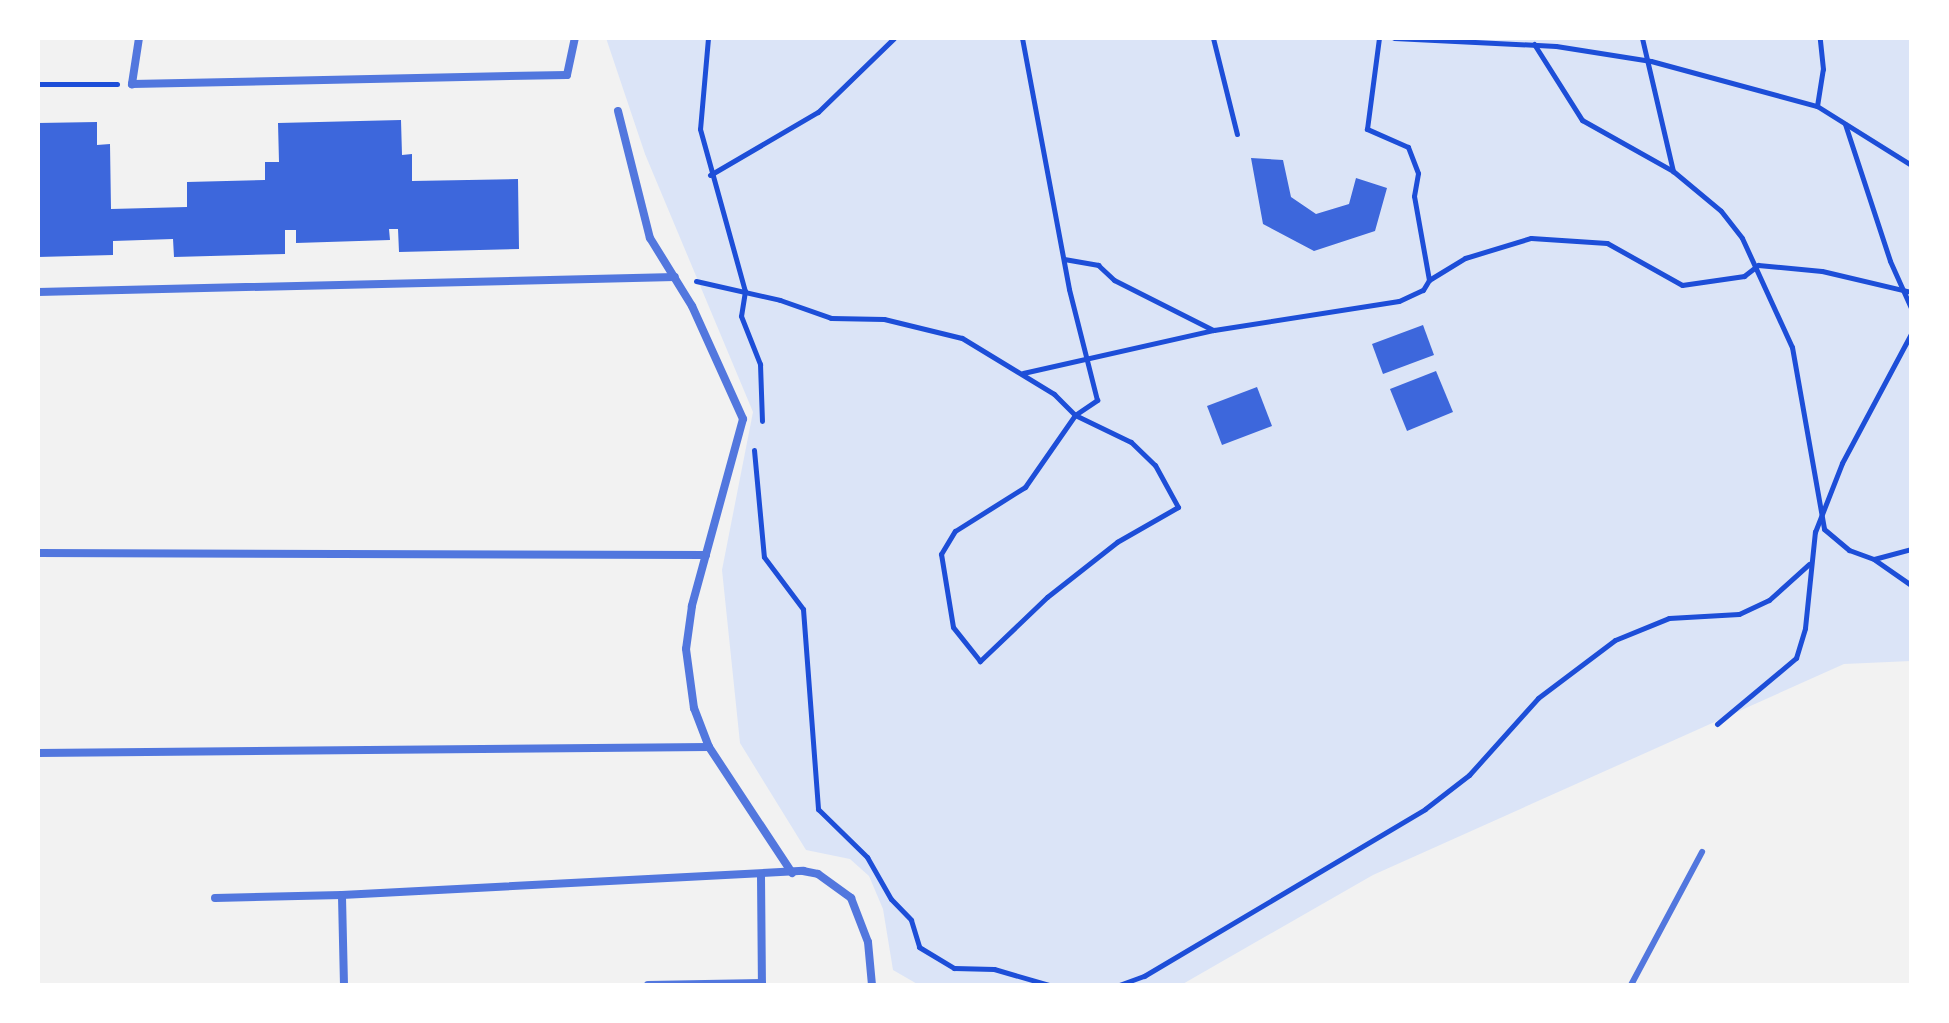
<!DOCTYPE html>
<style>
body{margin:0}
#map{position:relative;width:1949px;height:1023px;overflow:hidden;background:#f2f2f2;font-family:Helvetica,sans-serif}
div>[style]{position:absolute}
.green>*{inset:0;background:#dbe4f7}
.building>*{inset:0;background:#3d67dc}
.path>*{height:5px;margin:-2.5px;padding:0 2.5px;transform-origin:2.5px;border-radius:2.5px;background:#1d4ed8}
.service>*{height:6px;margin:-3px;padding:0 3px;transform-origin:3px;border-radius:3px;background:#5277de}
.minor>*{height:8px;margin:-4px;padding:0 4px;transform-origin:4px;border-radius:4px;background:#5277de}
span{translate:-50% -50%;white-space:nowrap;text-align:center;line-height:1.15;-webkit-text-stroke:6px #fff;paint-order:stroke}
.frame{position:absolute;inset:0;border:40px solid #fff;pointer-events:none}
</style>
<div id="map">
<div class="green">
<i style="clip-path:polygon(606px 38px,1911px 38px,1911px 661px,1844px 664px,1373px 875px,1181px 985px,919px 985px,893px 970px,883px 909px,869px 876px,850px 859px,806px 850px,740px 743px,722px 570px,753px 412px,645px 154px)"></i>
</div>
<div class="building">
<i style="clip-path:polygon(401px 120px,402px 155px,412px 154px,412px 181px,518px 179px,519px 249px,399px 252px,398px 229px,389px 229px,390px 240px,296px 243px,296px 230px,285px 230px,285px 254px,174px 257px,173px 239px,113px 241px,113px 255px,38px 257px,38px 123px,97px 122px,97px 145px,110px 144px,111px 209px,187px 207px,187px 182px,265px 180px,265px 162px,279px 162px,278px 123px)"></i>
<i style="clip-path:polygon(1251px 158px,1283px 160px,1291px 197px,1316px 214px,1349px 204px,1356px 178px,1387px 188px,1375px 231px,1314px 251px,1263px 224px)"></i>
<i style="clip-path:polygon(1423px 325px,1434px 355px,1383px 374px,1372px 344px)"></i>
<i style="clip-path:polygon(1436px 371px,1453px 412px,1407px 431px,1390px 389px)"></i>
<i style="clip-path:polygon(1257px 387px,1272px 426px,1222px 445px,1207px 406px)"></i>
</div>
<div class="path">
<i style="left:708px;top:38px;width:91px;rotate:95deg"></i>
<i style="left:700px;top:129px;width:168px;rotate:74.5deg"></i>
<i style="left:745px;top:291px;width:25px;rotate:99deg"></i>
<i style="left:741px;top:316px;width:52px;rotate:68.4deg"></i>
<i style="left:760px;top:364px;width:57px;rotate:88deg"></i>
<i style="left:1213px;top:38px;width:99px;rotate:76deg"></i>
<i style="left:1394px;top:38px;width:162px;rotate:2.8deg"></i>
<i style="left:1556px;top:46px;width:96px;rotate:9deg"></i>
<i style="left:1651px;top:61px;width:172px;rotate:15.2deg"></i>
<i style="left:1817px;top:106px;width:111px;rotate:32.1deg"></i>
<i style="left:1642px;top:38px;width:137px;rotate:76.9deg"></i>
<i style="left:1534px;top:44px;width:90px;rotate:57.7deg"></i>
<i style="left:1582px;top:120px;width:104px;rotate:29.3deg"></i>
<i style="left:1673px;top:171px;width:62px;rotate:39.8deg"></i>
<i style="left:1721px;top:211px;width:34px;rotate:52deg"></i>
<i style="left:1742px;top:238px;width:120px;rotate:65.4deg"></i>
<i style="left:1792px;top:347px;width:185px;rotate:80deg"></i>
<i style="left:1824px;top:529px;width:33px;rotate:40deg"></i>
<i style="left:1849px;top:550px;width:27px;rotate:20deg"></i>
<i style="left:1874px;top:559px;width:38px;rotate:-15deg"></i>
<i style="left:38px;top:84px;width:79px"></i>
<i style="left:1817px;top:106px;width:37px;rotate:-81deg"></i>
<i style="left:1823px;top:69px;width:31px;rotate:-96deg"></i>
<i style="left:1845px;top:124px;width:144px;rotate:71.8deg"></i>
<i style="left:1890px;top:261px;width:51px;rotate:65.9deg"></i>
<i style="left:710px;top:175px;width:125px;rotate:-30.3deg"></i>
<i style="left:818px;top:112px;width:106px;rotate:-44.2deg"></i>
<i style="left:1064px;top:259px;width:35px;rotate:10deg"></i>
<i style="left:1098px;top:265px;width:22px;rotate:43deg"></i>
<i style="left:1114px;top:280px;width:111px;rotate:26.8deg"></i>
<i style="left:1429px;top:280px;width:42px;rotate:-31.4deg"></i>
<i style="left:1465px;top:258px;width:69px;rotate:-16.9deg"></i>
<i style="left:1531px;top:238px;width:76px;rotate:3.8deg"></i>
<i style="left:1607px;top:243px;width:86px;rotate:29.2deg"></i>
<i style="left:1682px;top:285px;width:63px;rotate:-8.3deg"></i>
<i style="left:1744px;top:276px;width:18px;rotate:-38deg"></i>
<i style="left:1758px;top:265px;width:64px;rotate:5.4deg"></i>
<i style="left:1822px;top:271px;width:91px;rotate:13.3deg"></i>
<i style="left:696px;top:281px;width:86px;rotate:12.7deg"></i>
<i style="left:780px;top:300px;width:54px;rotate:19.4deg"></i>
<i style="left:831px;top:318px;width:53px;rotate:1.1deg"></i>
<i style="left:884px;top:319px;width:80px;rotate:13.7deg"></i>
<i style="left:962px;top:338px;width:108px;rotate:31.3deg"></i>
<i style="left:1054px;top:394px;width:30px;rotate:45deg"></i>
<i style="left:1075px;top:415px;width:62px;rotate:25.7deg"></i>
<i style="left:1131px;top:442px;width:33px;rotate:44deg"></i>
<i style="left:1155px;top:465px;width:48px;rotate:61.3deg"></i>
<i style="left:1178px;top:507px;width:70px;rotate:150.2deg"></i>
<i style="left:1117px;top:542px;width:89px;rotate:141.8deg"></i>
<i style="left:1047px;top:597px;width:93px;rotate:136.3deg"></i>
<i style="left:980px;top:661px;width:43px;rotate:-128.5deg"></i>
<i style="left:953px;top:627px;width:74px;rotate:-99.3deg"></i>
<i style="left:941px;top:554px;width:27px;rotate:-59deg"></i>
<i style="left:955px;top:531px;width:83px;rotate:-32.2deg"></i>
<i style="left:1025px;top:487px;width:88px;rotate:-55.2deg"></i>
<i style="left:1075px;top:415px;width:27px;rotate:-34deg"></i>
<i style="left:1097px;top:400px;width:114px;rotate:-104.2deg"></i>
<i style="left:1069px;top:289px;width:255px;rotate:-100.6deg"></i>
<i style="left:1023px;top:373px;width:196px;rotate:-12.7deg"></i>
<i style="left:1214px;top:330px;width:187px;rotate:-8.9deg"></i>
<i style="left:1399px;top:301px;width:26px;rotate:-25deg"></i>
<i style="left:1423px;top:290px;width:12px;rotate:-59deg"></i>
<i style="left:1429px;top:280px;width:85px;rotate:-100.1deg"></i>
<i style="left:1414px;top:196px;width:23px;rotate:-80deg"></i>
<i style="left:1418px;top:173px;width:28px;rotate:-111deg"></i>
<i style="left:1408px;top:147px;width:45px;rotate:-156.3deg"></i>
<i style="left:1367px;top:129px;width:92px;rotate:-82.5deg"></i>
<i style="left:754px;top:450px;width:107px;rotate:84.7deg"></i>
<i style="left:764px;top:557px;width:65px;rotate:53.1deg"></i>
<i style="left:803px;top:609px;width:201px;rotate:85.7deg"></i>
<i style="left:818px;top:809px;width:69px;rotate:44.4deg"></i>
<i style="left:867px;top:857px;width:48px;rotate:60.3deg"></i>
<i style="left:891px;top:899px;width:29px;rotate:46deg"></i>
<i style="left:911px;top:920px;width:28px;rotate:73deg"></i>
<i style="left:919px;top:947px;width:41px;rotate:31deg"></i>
<i style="left:954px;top:968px;width:40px;rotate:1.4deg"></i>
<i style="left:994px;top:969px;width:57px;rotate:16.2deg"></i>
<i style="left:1875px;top:560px;width:44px;rotate:34.8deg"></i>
<i style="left:1717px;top:724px;width:103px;rotate:-39.9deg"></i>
<i style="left:1796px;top:658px;width:31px;rotate:-73deg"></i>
<i style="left:1805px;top:628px;width:97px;rotate:-84.1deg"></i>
<i style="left:1815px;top:532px;width:74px;rotate:-68.6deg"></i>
<i style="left:1842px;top:463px;width:146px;rotate:-61.9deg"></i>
<i style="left:1119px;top:985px;width:27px;rotate:-20deg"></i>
<i style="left:1144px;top:976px;width:327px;rotate:-30.7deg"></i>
<i style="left:1425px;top:809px;width:56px;rotate:-37.7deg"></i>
<i style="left:1469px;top:775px;width:103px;rotate:-48.1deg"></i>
<i style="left:1538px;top:698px;width:96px;rotate:-37deg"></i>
<i style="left:1615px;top:640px;width:58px;rotate:-22.2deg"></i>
<i style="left:1669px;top:618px;width:70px;rotate:-3.3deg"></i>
<i style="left:1739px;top:614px;width:33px;rotate:-25deg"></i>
<i style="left:1769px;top:600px;width:54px;rotate:-42deg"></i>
</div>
<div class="service">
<i style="left:1631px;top:985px;width:151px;rotate:-61.9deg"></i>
</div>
<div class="minor">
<i style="left:139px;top:38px;width:47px;rotate:98.7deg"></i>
<i style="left:132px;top:84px;width:435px;rotate:-1.2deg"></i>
<i style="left:567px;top:75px;width:38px;rotate:-78deg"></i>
<i style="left:618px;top:111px;width:131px;rotate:75.9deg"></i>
<i style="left:650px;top:238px;width:80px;rotate:58.3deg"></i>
<i style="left:692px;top:306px;width:124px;rotate:65.7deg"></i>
<i style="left:743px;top:419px;width:194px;rotate:105.3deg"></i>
<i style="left:692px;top:606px;width:43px;rotate:97.9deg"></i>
<i style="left:686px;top:649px;width:60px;rotate:82.3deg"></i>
<i style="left:694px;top:708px;width:42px;rotate:69deg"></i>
<i style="left:709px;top:747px;width:151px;rotate:56.6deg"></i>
<i style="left:38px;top:292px;width:637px;rotate:-1.35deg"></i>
<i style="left:38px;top:553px;width:668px;rotate:0.17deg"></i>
<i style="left:38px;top:753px;width:671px;rotate:-0.51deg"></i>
<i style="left:761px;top:876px;width:109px;rotate:89.5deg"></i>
<i style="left:215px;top:898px;width:127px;rotate:-1.4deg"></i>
<i style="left:344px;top:985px;width:90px;rotate:-91.3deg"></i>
<i style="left:342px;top:895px;width:462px;rotate:-3deg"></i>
<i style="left:803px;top:871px;width:15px;rotate:11deg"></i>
<i style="left:818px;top:874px;width:41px;rotate:36deg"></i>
<i style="left:851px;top:898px;width:47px;rotate:68.9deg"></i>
<i style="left:868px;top:942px;width:43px;rotate:84.7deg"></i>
<i style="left:648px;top:985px;width:114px;rotate:-1deg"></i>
</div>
<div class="frame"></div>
</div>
